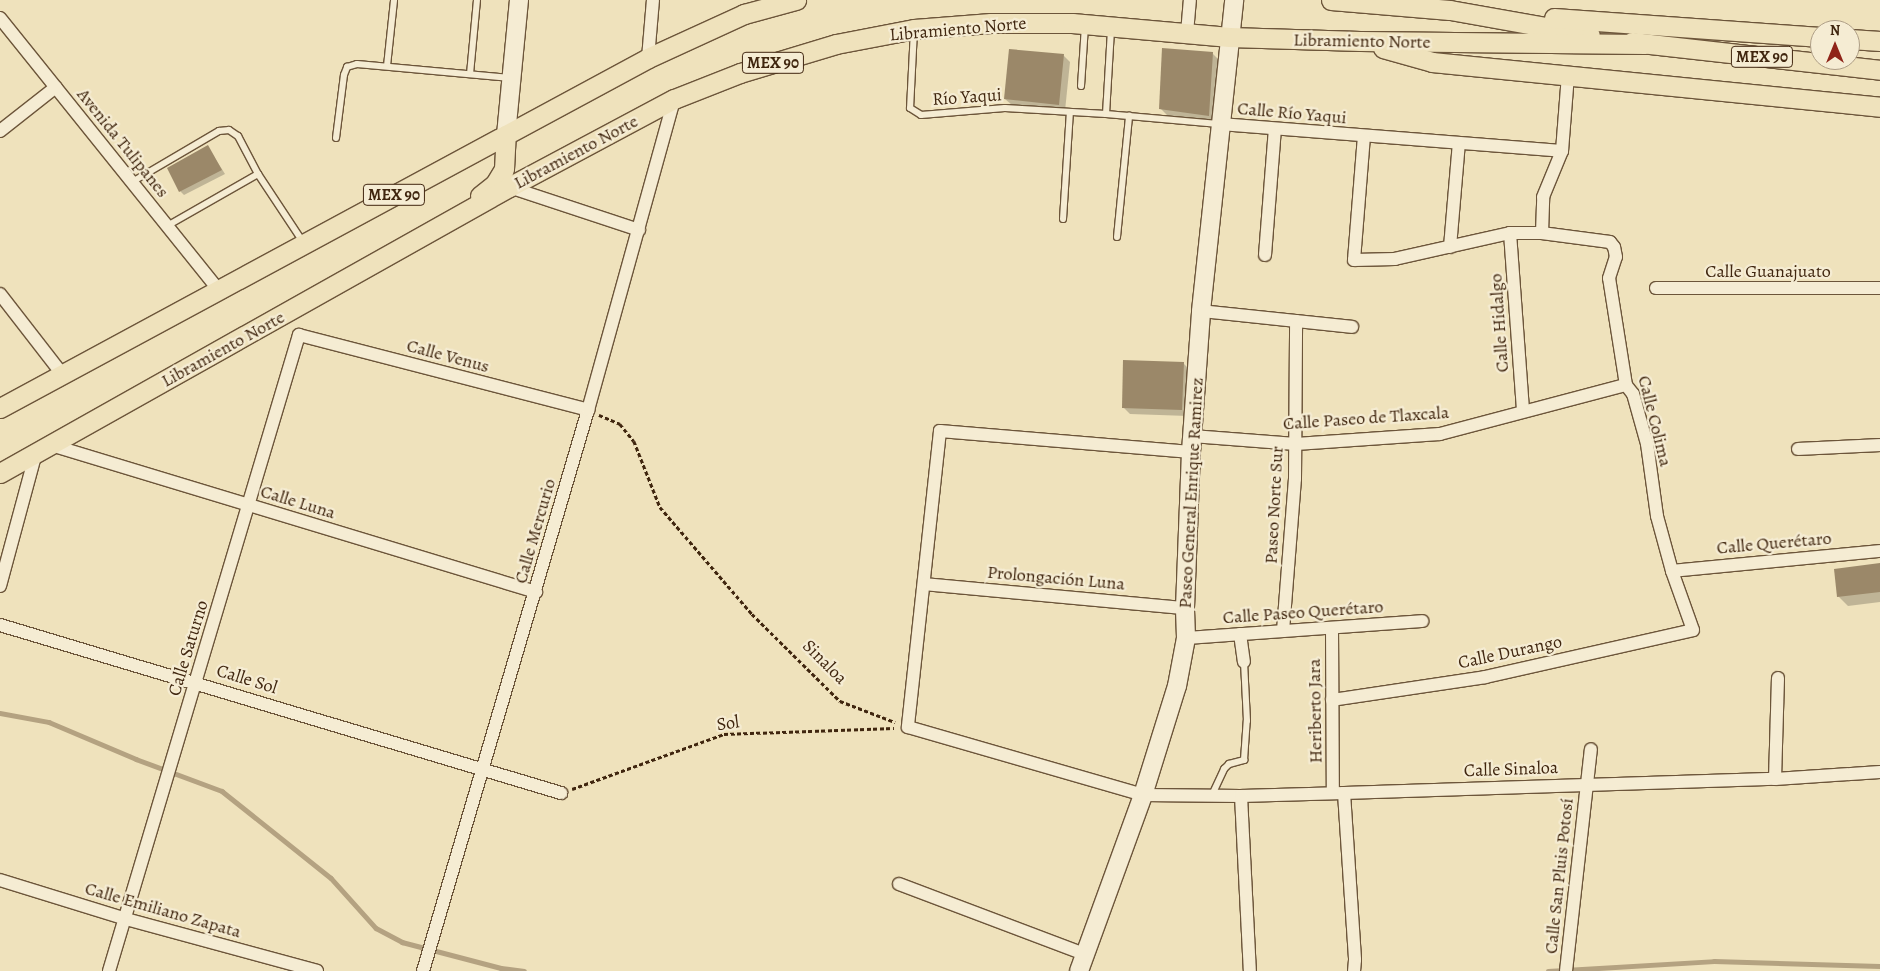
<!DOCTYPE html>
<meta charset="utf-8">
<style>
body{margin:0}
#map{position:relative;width:1880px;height:971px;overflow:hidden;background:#efe2bc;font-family:Alegreya,serif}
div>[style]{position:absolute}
.shadow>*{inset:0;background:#0003}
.stream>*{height:4.5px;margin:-2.25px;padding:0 2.25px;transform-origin:2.25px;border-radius:2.25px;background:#b4a281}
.building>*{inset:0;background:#9b8869}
.path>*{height:2.5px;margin-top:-1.25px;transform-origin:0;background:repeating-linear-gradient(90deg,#40260f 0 4px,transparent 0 6.5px)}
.roads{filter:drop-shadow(1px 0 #6c553a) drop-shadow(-1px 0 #6c553a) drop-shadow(0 1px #6c553a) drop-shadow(0 -1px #6c553a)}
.lane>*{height:6px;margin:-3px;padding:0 3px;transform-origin:3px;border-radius:3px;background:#f5ecd3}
.street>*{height:12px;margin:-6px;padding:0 6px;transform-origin:6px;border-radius:6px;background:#f5ecd3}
.secondary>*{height:18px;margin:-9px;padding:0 9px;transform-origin:9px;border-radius:9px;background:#f5ecd3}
.primary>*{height:19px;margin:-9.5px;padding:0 9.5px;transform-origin:9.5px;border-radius:9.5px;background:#efe2bc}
span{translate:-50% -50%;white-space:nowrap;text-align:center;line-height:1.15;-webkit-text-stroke:4.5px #f5ecd3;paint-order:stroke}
.shield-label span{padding:1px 4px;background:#f5ecd3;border:1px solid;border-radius:4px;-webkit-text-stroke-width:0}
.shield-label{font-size:16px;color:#40260f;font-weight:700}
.street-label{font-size:18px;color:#40260f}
.north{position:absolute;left:1810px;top:20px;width:50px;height:50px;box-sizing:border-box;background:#f5ecd3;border:1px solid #ad9d85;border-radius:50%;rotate:0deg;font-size:14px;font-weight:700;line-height:20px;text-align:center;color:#40260f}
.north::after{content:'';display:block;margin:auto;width:18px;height:22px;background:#8f2418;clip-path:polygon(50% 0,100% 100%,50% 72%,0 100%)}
</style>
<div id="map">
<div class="shadow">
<i style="clip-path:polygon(1212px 53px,1221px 62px,1218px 124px,1170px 118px,1161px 109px)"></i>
<i style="clip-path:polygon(1063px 55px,1070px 62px,1065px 111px,1012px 105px,1005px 99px)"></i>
<i style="clip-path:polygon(208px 147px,225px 174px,184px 195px,180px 191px)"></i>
<i style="clip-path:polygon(1183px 363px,1190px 370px,1188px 416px,1130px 414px,1123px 407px)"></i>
<i style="clip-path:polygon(1880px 564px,1880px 602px,1848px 606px,1838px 596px)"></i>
</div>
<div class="stream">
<i style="left:0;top:713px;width:50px;rotate:10.4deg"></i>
<i style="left:49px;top:722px;width:95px;rotate:23deg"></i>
<i style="left:136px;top:759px;width:92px;rotate:20.4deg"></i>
<i style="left:222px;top:791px;width:139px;rotate:38.6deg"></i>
<i style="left:331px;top:878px;width:67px;rotate:48deg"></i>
<i style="left:376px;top:928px;width:30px;rotate:28deg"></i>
<i style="left:402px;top:942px;width:102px;rotate:14.7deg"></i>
<i style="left:501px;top:968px;width:23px;rotate:7deg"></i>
<i style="left:1548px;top:971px;width:166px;rotate:-3.4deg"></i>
<i style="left:1714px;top:961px;width:166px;rotate:1.7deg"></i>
</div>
<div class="building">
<i style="clip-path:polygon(1162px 48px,1213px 52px,1209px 116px,1159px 109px)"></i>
<i style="clip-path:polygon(1009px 49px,1064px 54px,1059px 105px,1004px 99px)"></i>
<i style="clip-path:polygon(208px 145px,222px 170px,179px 192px,167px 168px)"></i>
<i style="clip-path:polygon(1123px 360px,1184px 362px,1182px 410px,1122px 408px)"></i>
<i style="clip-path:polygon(1880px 563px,1880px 592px,1837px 597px,1834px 569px)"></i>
</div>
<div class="path">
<i style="left:599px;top:415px;width:23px;rotate:23deg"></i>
<i style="left:620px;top:424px;width:22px;rotate:51deg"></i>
<i style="left:634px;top:441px;width:71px;rotate:68.5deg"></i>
<i style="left:660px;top:507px;width:141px;rotate:49.3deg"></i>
<i style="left:752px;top:614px;width:124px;rotate:44.7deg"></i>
<i style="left:840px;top:701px;width:59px;rotate:20.9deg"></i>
<i style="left:572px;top:789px;width:162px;rotate:-19.9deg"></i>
<i style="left:724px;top:734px;width:170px;rotate:-2deg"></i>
</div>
<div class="roads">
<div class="lane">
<i style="left:914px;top:30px;width:78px;rotate:92.9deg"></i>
<i style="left:910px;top:108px;width:13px;rotate:32deg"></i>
<i style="left:921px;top:115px;width:84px;rotate:-4.8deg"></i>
<i style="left:1005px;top:108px;width:101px;rotate:3.4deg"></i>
<i style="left:1106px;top:114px;width:113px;rotate:5.1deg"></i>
<i style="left:387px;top:66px;width:66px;rotate:-83.9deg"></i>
<i style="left:470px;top:74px;width:74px;rotate:-84.6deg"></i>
<i style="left:1081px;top:86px;width:60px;rotate:-86.2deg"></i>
<i style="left:1106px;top:114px;width:85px;rotate:-86.6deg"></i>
<i style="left:336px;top:138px;width:64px;rotate:-82.8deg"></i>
<i style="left:344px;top:75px;width:9px;rotate:-69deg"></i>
<i style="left:347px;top:67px;width:10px;rotate:-17deg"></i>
<i style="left:357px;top:64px;width:154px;rotate:5.2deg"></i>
<i style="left:132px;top:182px;width:101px;rotate:-30.4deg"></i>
<i style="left:219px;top:131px;width:10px;rotate:-6deg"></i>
<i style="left:229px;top:130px;width:11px;rotate:34deg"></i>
<i style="left:238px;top:136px;width:43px;rotate:62.2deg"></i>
<i style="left:258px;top:174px;width:82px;rotate:56.5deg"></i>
<i style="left:1063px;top:219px;width:107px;rotate:-86.3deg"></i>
<i style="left:167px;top:226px;width:105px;rotate:-29.7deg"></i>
<i style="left:1117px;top:237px;width:122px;rotate:-84.3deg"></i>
<i style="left:1212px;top:795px;width:29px;rotate:-65deg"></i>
<i style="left:1224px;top:769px;width:7px;rotate:-45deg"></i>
<i style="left:1229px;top:764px;width:16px;rotate:-15deg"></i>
<i style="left:1244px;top:760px;width:39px;rotate:-86deg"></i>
<i style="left:1247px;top:721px;width:59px;rotate:-92.9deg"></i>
</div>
<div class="street">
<i style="left:0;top:18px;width:348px;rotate:51.2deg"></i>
<i style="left:1187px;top:33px;width:33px;rotate:-85deg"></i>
<i style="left:648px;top:58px;width:58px;rotate:-85.1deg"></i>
<i style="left:1220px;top:124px;width:343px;rotate:4.5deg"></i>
<i style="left:0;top:131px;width:71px;rotate:-38.2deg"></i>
<i style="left:509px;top:187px;width:137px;rotate:18.3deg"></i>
<i style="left:1510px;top:233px;width:178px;rotate:85.8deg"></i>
<i style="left:1542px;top:233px;width:36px;rotate:-88deg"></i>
<i style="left:1543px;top:197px;width:50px;rotate:-67.6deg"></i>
<i style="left:1562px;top:151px;width:76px;rotate:-85.5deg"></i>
<i style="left:1450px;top:247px;width:104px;rotate:-85.1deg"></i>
<i style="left:1265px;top:255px;width:126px;rotate:-85.5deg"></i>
<i style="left:1656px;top:288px;width:224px"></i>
<i style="left:0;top:294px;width:101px;rotate:52.2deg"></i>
<i style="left:1201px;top:311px;width:152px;rotate:6deg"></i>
<i style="left:1192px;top:436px;width:104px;rotate:4.4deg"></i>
<i style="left:1296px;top:444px;width:144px;rotate:-4deg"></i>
<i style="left:1440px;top:434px;width:192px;rotate:-14.8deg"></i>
<i style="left:51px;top:445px;width:507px;rotate:16.86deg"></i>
<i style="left:1798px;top:449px;width:82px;rotate:-2.8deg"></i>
<i style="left:1191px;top:452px;width:252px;rotate:-175.2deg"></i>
<i style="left:940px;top:431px;width:298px;rotate:96.2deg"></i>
<i style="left:908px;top:727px;width:245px;rotate:16.1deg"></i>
<i style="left:1143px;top:795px;width:98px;rotate:0.6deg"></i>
<i style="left:1241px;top:796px;width:103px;rotate:-1.7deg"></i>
<i style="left:1344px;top:793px;width:431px;rotate:-1.9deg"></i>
<i style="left:1775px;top:779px;width:105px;rotate:-3.8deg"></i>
<i style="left:1672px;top:571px;width:209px;rotate:-5.5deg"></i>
<i style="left:924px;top:584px;width:262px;rotate:5.3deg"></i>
<i style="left:0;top:586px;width:138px;rotate:-74.9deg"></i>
<i style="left:0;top:625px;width:586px;rotate:16.67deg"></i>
<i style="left:1332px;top:628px;width:165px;rotate:89.7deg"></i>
<i style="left:1283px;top:631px;width:152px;rotate:-85.5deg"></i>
<i style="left:1295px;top:479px;width:158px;rotate:-89.6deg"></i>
<i style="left:1240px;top:634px;width:28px;rotate:82deg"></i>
<i style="left:1186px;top:638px;width:237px;rotate:-4.1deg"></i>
<i style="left:1332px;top:700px;width:155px;rotate:-8.5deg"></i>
<i style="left:1485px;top:677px;width:213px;rotate:-12.7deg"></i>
<i style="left:1693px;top:630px;width:63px;rotate:-109.6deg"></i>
<i style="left:1672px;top:571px;width:57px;rotate:-105.3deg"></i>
<i style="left:1657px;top:516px;width:73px;rotate:-97.9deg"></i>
<i style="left:1647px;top:444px;width:52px;rotate:-105.6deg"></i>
<i style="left:1633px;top:394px;width:11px;rotate:-128deg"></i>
<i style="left:1626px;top:385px;width:108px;rotate:-99deg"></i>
<i style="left:1609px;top:278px;width:22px;rotate:-72deg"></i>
<i style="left:1616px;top:257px;width:10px;rotate:-101deg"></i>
<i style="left:1614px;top:247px;width:6px;rotate:-129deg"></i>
<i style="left:1610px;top:242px;width:69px;rotate:-172.5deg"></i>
<i style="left:1542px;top:233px;width:32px;rotate:180deg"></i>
<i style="left:1510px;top:233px;width:118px;rotate:167.3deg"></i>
<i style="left:1395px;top:259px;width:41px;rotate:178.6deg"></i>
<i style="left:1354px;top:260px;width:123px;rotate:-85.4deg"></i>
<i style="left:1775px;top:779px;width:101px;rotate:-88.3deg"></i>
<i style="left:1344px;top:793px;width:167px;rotate:86.2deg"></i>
<i style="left:1355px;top:960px;width:11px;rotate:95deg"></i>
<i style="left:1241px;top:796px;width:175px;rotate:87.1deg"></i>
<i style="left:0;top:880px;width:132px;rotate:17.2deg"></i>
<i style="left:126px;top:919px;width:198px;rotate:15.2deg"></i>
<i style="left:899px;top:884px;width:198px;rotate:20.7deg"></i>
<i style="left:109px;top:971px;width:664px;rotate:-73.37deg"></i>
<i style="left:299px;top:335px;width:299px;rotate:14.5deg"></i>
<i style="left:423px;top:971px;width:585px;rotate:-73.61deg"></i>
<i style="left:588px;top:410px;width:323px;rotate:-74.5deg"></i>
<i style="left:1566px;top:971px;width:223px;rotate:-83.6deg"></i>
</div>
<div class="secondary">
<i style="left:506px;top:135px;width:136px;rotate:-84.5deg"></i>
<i style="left:1079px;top:971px;width:187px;rotate:-70deg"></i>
<i style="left:1143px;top:795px;width:114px;rotate:-72.7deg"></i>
<i style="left:1177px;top:686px;width:49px;rotate:-79.4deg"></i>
<i style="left:1186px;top:638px;width:30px;rotate:-92deg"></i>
<i style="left:1185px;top:608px;width:156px;rotate:-87.8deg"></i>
<i style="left:1191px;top:452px;width:141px;rotate:-85.9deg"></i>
<i style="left:1201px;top:311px;width:313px;rotate:-83.9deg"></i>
</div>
<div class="primary">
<i style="left:1331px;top:0;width:119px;rotate:4.8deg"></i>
<i style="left:1450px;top:10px;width:142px;rotate:10.1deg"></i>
<i style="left:1554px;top:18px;width:267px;rotate:4.1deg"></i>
<i style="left:1850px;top:39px;width:30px;rotate:4deg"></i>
<i style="left:1632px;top:42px;width:250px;rotate:6.4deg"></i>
<i style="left:1383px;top:48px;width:51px;rotate:15.9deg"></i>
<i style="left:1432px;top:62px;width:450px;rotate:5.7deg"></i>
<i style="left:480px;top:196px;width:19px;rotate:-39deg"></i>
<i style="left:495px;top:184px;width:17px;rotate:-59deg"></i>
<i style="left:504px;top:169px;width:34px;rotate:-87deg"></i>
<i style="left:0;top:408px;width:736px;rotate:-28.37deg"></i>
<i style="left:648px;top:58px;width:106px;rotate:-24.6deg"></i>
<i style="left:744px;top:14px;width:54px;rotate:-15.1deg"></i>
<i style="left:0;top:473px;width:584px;rotate:-29.33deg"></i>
<i style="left:509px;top:187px;width:187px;rotate:-28.1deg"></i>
<i style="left:674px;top:99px;width:71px;rotate:-21.5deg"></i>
<i style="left:740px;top:73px;width:100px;rotate:-16.8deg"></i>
<i style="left:836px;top:44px;width:79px;rotate:-10.9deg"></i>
<i style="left:914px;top:29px;width:77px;rotate:-4.5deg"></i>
<i style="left:991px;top:23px;width:81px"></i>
<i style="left:1072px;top:23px;width:158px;rotate:5.1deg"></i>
<i style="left:1229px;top:37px;width:131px;rotate:1.7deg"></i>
<i style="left:1360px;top:41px;width:285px;rotate:0.6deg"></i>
</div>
</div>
<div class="shield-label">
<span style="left:1762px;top:57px">MEX 90</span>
<span style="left:773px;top:63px">MEX 90</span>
<span style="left:394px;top:195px">MEX 90</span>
</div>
<div class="street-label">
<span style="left:958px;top:29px;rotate:-5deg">Libramiento Norte</span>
<span style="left:1362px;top:41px;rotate:1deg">Libramiento Norte</span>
<span style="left:967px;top:97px;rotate:-4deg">Río Yaqui</span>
<span style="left:1292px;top:113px;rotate:5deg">Calle Río Yaqui</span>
<span style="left:123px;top:143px;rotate:51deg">Avenida Tulipanes</span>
<span style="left:576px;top:152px;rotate:-28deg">Libramiento Norte</span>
<span style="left:1768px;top:271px">Calle Guanajuato</span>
<span style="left:1499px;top:323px;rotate:-94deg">Calle Hidalgo</span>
<span style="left:223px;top:349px;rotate:-29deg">Libramiento Norte</span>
<span style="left:448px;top:356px;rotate:15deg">Calle Venus</span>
<span style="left:1366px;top:418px;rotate:-4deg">Calle Paseo de Tlaxcala</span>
<span style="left:1655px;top:421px;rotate:76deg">Calle Colima</span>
<span style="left:1191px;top:493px;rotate:-87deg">Paseo General Enrique Ramirez</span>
<span style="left:298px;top:502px;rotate:17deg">Calle Luna</span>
<span style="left:1274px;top:505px;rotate:-87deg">Paseo Norte Sur</span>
<span style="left:535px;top:531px;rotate:-74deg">Calle Mercurio</span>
<span style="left:1774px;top:543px;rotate:-5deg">Calle Querétaro</span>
<span style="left:1056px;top:578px;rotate:5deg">Prolongación Luna</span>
<span style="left:1303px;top:612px;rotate:-4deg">Calle Paseo Querétaro</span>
<span style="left:188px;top:648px;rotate:-73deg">Calle Saturno</span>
<span style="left:1510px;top:652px;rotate:-12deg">Calle Durango</span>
<span style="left:825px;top:662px;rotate:45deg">Sinaloa</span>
<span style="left:247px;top:679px;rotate:17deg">Calle Sol</span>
<span style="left:1315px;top:711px;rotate:-91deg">Heriberto Jara</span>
<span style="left:728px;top:723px;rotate:-8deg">Sol</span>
<span style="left:1511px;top:769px;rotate:-2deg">Calle Sinaloa</span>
<span style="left:1559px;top:876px;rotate:-84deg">Calle San Pluis Potosí</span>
<span style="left:163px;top:910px;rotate:16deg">Calle Emiliano Zapata</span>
</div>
<div class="north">N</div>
</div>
